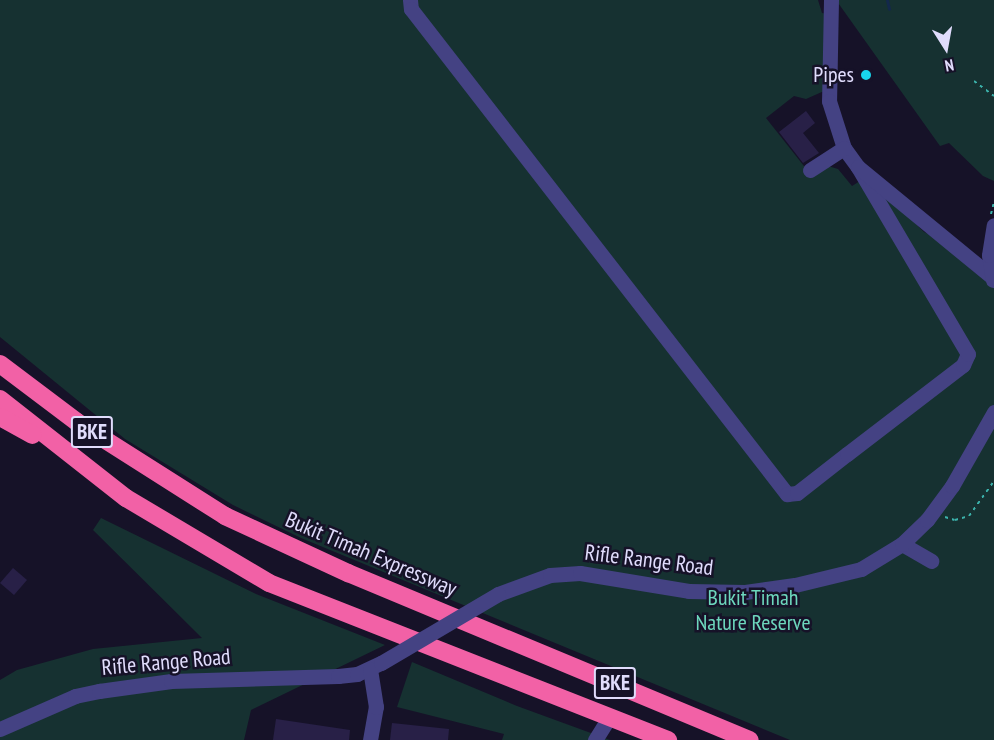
<!DOCTYPE html>
<style>
body{margin:0}
#map{position:relative;width:994px;height:740px;overflow:hidden;background:#161228;font-family:"PT Sans Narrow",sans-serif}
div>[style]{position:absolute}
.green>*{inset:0;background:#163131}
.stream>*{height:3px;margin:-1.5px;padding:0 1.5px;transform-origin:1.5px;border-radius:1.5px;background:#13284b}
.building>*{inset:0;background:#282047}
.path>*{height:2px;margin-top:-1px;transform-origin:0;background:repeating-linear-gradient(90deg,#3bb2ab 0 3px,transparent 0 7.5px)}
.minor>*{height:15px;margin:-7.5px;padding:0 7.5px;transform-origin:7.5px;border-radius:7.5px;background:#444283}
.highway>*{height:18px;margin:-9px;padding:0 9px;transform-origin:9px;border-radius:9px;background:#f261a6}
.minor-bridge>*{height:15px;margin:-7.5px;padding:0 7.5px;transform-origin:7.5px;border-radius:7.5px;background:#444283}
.dots>*{width:16px;height:16px;translate:-50% -50%;box-sizing:border-box;border:3px solid #161228;border-radius:50%}
span{translate:-50% -50%;white-space:nowrap;text-align:center;line-height:1.15;-webkit-text-stroke:5px #161228;paint-order:stroke}
.shield-label span{padding:2px 4px;background:#161228;border:2px solid;border-radius:4px;-webkit-text-stroke-width:0}
.shield-label{font-size:21px;color:#e0dcfc;font-weight:700}
.poi-label{font-size:22px;color:#e0dcfc}
.right{translate:-100% -50%;text-align:right}
.street-label{font-size:22px;color:#e0dcfc}
.park-label{font-size:22px;color:#6dd7bd}
.north{position:absolute;left:916px;top:18px;width:60px;height:60px;-webkit-text-stroke:4px #161228;paint-order:stroke;rotate:169deg;font-size:16px;font-weight:700;line-height:24px;text-align:center;color:#e0dcfc}
.north::after{content:'';display:block;margin:auto;width:21px;height:27px;background:#e0dcfc;clip-path:polygon(50% 0,100% 100%,50% 72%,0 100%)}
</style>
<div id="map">
<div class="green">
<i style="clip-path:polygon(0 0,818px 0,822px 13px,829px 14px,824px 91px,806px 99px,794px 96px,766px 118px,811px 175px,828px 166px,838px 169px,852px 186px,860px 181px,879px 188px,924px 232px,939px 239px,973px 271px,985px 279px,994px 277px,994px 740px,790px 740px,301px 538px,233px 505px,125px 439px,0 337px)"></i>
<i style="clip-path:polygon(836px 0,994px 0,994px 181px,983px 176px,949px 143px,940px 146px)"></i>
<i style="clip-path:polygon(101px 518px,256px 594px,385px 645px,251px 710px,244px 740px,0 740px,0 680px,17px 670px,93px 649px,202px 638px,93px 530px)"></i>
<i style="clip-path:polygon(412px 662px,517px 706px,610px 740px,502px 740px,504px 734px,397px 707px)"></i>
</div>
<div class="stream">
<i style="left:887px;top:0;width:9px;rotate:77deg"></i>
</div>
<div class="building">
<i style="clip-path:polygon(806px 111px,815px 123px,803px 133px,819px 153px,803px 163px,779px 132px)"></i>
<i style="clip-path:polygon(13px 568px,27px 580px,14px 595px,0 583px)"></i>
<i style="clip-path:polygon(276px 719px,350px 730px,349px 740px,273px 740px)"></i>
<i style="clip-path:polygon(392px 723px,449px 729px,448px 740px,390px 740px)"></i>
</div>
<div class="path">
<i style="left:974px;top:81px;width:25px;rotate:37deg"></i>
<i style="left:991px;top:214px;width:12px;rotate:-76deg"></i>
<i style="left:945px;top:517px;width:10px;rotate:17deg"></i>
<i style="left:955px;top:520px;width:15px;rotate:-16deg"></i>
<i style="left:969px;top:516px;width:43px;rotate:-54.5deg"></i>
</div>
<div class="minor">
<i style="left:410px;top:0;width:9px;rotate:84deg"></i>
<i style="left:411px;top:9px;width:614px;rotate:52.22deg"></i>
<i style="left:787px;top:494px;width:10px;rotate:-6deg"></i>
<i style="left:797px;top:493px;width:63px;rotate:-38deg"></i>
<i style="left:847px;top:454px;width:146px;rotate:-37.5deg"></i>
<i style="left:963px;top:365px;width:12px;rotate:-66deg"></i>
<i style="left:968px;top:354px;width:217px;rotate:-120.5deg"></i>
<i style="left:831px;top:0;width:101px;rotate:91.1deg"></i>
<i style="left:829px;top:101px;width:49px;rotate:72.3deg"></i>
<i style="left:844px;top:148px;width:24px;rotate:54deg"></i>
<i style="left:858px;top:167px;width:173px;rotate:39.4deg"></i>
<i style="left:810px;top:170px;width:40px;rotate:-32.9deg"></i>
<i style="left:993px;top:280px;width:25px;rotate:-99deg"></i>
<i style="left:989px;top:255px;width:30px;rotate:-81deg"></i>
<i style="left:902px;top:544px;width:34px;rotate:30deg"></i>
<i style="left:498px;top:594px;width:55px;rotate:-20.1deg"></i>
<i style="left:550px;top:575px;width:30px;rotate:-4deg"></i>
<i style="left:580px;top:573px;width:110px;rotate:9.4deg"></i>
<i style="left:689px;top:591px;width:56px;rotate:1deg"></i>
<i style="left:745px;top:592px;width:50px;rotate:-8deg"></i>
<i style="left:795px;top:585px;width:68px;rotate:-13.6deg"></i>
<i style="left:861px;top:569px;width:48px;rotate:-31.4deg"></i>
<i style="left:902px;top:544px;width:35px;rotate:-44deg"></i>
<i style="left:927px;top:520px;width:42px;rotate:-53.7deg"></i>
<i style="left:952px;top:486px;width:85px;rotate:-60.4deg"></i>
<i style="left:0;top:729px;width:82px;rotate:-23.7deg"></i>
<i style="left:75px;top:696px;width:25px;rotate:-12deg"></i>
<i style="left:99px;top:691px;width:73px;rotate:-7.9deg"></i>
<i style="left:171px;top:681px;width:167px;rotate:-1.7deg"></i>
<i style="left:338px;top:676px;width:19px;rotate:-6deg"></i>
<i style="left:357px;top:674px;width:26px;rotate:-25deg"></i>
<i style="left:370px;top:740px;width:34px;rotate:-80deg"></i>
<i style="left:376px;top:707px;width:38px;rotate:-99deg"></i>
<i style="left:595px;top:740px;width:28px;rotate:-58deg"></i>
</div>
<div class="highway">
<i style="left:0;top:364px;width:96px;rotate:37deg"></i>
<i style="left:77px;top:422px;width:175px;rotate:32.4deg"></i>
<i style="left:225px;top:516px;width:136px;rotate:24.9deg"></i>
<i style="left:348px;top:573px;width:435px;rotate:22.6deg"></i>
<i style="left:0;top:399px;width:160px;rotate:38.2deg"></i>
<i style="left:126px;top:498px;width:166px;rotate:30.7deg"></i>
<i style="left:269px;top:583px;width:429px;rotate:21.5deg"></i>
<i style="left:0;top:417px;width:37px;rotate:29deg"></i>
</div>
<div class="minor-bridge">
<i style="left:381px;top:663px;width:136px;rotate:-30.5deg"></i>
</div>
<div class="dots">
<i style="left:866px;top:75px;background:#18d6ec"></i>
</div>
<div class="shield-label">
<span style="left:92px;top:432px">BKE</span>
<span style="left:615px;top:683px">BKE</span>
</div>
<div class="poi-label">
<span class="right" style="left:854px;top:75px">Pipes</span>
</div>
<div class="street-label">
<span style="left:371px;top:554px;rotate:23deg">Bukit Timah Expressway</span>
<span style="left:649px;top:560px;rotate:7deg">Rifle Range Road</span>
<span style="left:166px;top:662px;rotate:-5deg">Rifle Range Road</span>
</div>
<div class="park-label">
<span style="left:753px;top:610px">Bukit Timah<br>Nature Reserve</span>
</div>
<div class="north">N</div>
</div>
